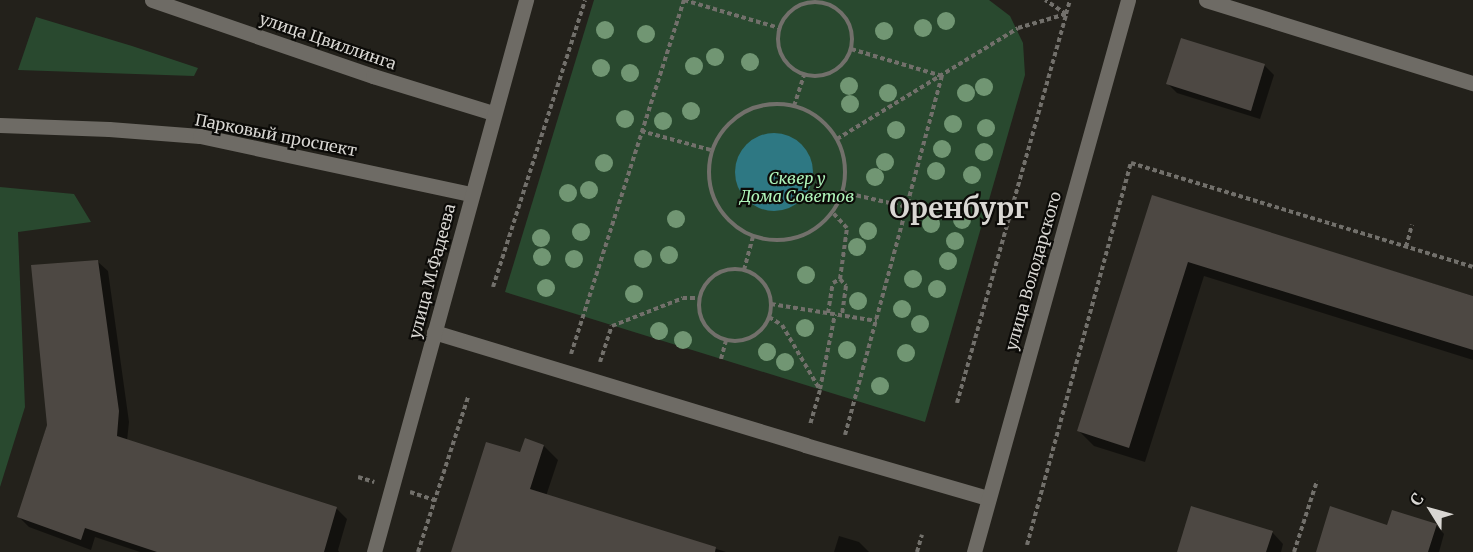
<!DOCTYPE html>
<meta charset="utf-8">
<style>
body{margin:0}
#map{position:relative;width:1473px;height:552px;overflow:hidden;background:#23211b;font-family:Merriweather,serif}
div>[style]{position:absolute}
.green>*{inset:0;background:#29492f}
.water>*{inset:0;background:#2e7883}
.round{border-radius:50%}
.shadow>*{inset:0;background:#0007}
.building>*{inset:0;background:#4d4843}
.path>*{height:4px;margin-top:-2px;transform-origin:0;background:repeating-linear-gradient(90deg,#72706b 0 4.5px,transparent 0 7.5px)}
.path>.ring{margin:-2px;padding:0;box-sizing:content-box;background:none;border:4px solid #72706b;border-radius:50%}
.service>*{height:15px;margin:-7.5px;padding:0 7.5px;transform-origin:7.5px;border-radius:7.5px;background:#6e6b65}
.pedestrian>*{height:15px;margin:-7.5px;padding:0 7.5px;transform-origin:7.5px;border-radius:7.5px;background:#6e6b65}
.minor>*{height:15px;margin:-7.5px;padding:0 7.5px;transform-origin:7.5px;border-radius:7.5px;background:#6e6b65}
.secondary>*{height:15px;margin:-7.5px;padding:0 7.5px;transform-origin:7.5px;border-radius:7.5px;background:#6e6b65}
.trees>*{width:18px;height:18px;margin:-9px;border-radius:50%;background:#719673}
span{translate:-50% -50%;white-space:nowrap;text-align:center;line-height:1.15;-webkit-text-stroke:4.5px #0c0b08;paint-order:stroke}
.street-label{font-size:16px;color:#d9d7d3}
.park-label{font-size:16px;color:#b0f5bb;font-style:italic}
.town-label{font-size:28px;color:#d9d7d3;font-weight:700}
.north{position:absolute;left:1401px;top:480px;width:60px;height:60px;-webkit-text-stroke:4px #0c0b08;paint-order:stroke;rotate:307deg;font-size:16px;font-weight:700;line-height:24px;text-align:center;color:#d9d7d3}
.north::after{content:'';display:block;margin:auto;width:21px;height:27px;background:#d9d7d3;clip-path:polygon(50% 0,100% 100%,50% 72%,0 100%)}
</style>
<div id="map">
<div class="green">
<i style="clip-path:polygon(594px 0,989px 0,1010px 16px,1023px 43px,1025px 75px,925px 422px,505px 292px)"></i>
<i style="clip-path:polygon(36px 17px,132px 46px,198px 68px,194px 76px,18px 70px)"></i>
<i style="clip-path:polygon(0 187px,74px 194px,91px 222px,18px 232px,25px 407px,0 487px)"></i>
</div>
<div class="water">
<i class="round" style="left:735px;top:133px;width:78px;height:78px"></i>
</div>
<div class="shadow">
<i style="clip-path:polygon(1182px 40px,1265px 66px,1274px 75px,1260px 119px,1177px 93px,1168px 84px)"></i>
<i style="clip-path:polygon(1153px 197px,1473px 296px,1473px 360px,1204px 276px,1145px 462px,1094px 446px,1079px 431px)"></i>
<i style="clip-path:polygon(97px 261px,108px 271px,129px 422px,127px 441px,337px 509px,347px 519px,338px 550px,339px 552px,140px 552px,95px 537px,91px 550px,29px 527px,19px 517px)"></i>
<i style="clip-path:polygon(544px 446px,558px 460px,546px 496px,726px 552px,453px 552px,521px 454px)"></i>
<i style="clip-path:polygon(1436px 525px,1444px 534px,1439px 552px,1317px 552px,1388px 526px)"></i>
<i style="clip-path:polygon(1272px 532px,1283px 544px,1281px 552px,1178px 552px)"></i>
<i style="clip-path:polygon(839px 536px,859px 542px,869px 552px,834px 552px)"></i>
</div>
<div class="building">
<i style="clip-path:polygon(1181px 38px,1265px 64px,1251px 111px,1166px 84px)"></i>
<i style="clip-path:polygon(1152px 195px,1473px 296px,1473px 350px,1188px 262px,1129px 448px,1077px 431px)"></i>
<i style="clip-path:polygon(98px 260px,119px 411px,117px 436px,337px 507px,324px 552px,157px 552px,85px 528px,81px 540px,17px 517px,47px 425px,31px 265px)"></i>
<i style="clip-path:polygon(525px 438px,544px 445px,530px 489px,716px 547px,715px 552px,451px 552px,486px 442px,520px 452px)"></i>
<i style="clip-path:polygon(1191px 506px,1273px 531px,1266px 552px,1177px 552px)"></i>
<i style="clip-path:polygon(1330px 506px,1387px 525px,1392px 510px,1437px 524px,1428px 552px,1316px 552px)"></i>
</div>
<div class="path">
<i class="ring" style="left:778px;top:2px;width:70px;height:70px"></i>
<i class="ring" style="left:709px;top:104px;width:132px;height:132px"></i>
<i style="left:794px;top:106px;width:33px;rotate:-72deg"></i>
<i style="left:641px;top:131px;width:73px;rotate:15.2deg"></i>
<i style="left:837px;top:139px;width:212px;rotate:-31.5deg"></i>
<i style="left:1018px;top:28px;width:50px;rotate:-16.3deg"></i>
<i style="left:1066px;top:14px;width:15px;rotate:-74deg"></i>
<i style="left:842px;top:192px;width:67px;rotate:13deg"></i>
<i style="left:1406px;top:247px;width:23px;rotate:-75deg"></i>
<i class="ring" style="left:699px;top:269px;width:68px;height:68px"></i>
<i style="left:744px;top:270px;width:35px;rotate:-75deg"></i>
<i style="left:840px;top:279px;width:9px;rotate:49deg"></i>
<i style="left:846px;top:286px;width:30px;rotate:98deg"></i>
<i style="left:493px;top:287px;width:301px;rotate:-72.2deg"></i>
<i style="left:771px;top:304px;width:107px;rotate:9.1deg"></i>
<i style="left:828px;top:313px;width:30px;rotate:-81deg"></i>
<i style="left:833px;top:283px;width:8px;rotate:-30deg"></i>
<i style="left:840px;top:279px;width:51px;rotate:-82.2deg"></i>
<i style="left:847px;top:228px;width:22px;rotate:-133deg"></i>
<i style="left:769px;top:317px;width:15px;rotate:32deg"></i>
<i style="left:782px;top:325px;width:75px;rotate:59.7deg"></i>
<i style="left:820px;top:390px;width:37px;rotate:106deg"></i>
<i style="left:571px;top:354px;width:372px;rotate:-72.3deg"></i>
<i style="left:684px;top:0;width:99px;rotate:16.4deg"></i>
<i style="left:721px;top:359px;width:20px;rotate:-75deg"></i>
<i style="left:600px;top:362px;width:38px;rotate:-72deg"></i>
<i style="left:612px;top:326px;width:76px;rotate:-21.5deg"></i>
<i style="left:683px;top:298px;width:17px"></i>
<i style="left:820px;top:389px;width:76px;rotate:-78.7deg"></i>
<i style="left:957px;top:403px;width:404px;rotate:-74.3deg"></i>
<i style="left:1066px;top:14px;width:25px;rotate:-146deg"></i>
<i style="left:845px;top:435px;width:372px;rotate:-74.9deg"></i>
<i style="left:942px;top:76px;width:95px;rotate:-163.5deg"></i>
<i style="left:358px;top:477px;width:17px;rotate:17deg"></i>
<i style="left:410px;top:492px;width:26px;rotate:18deg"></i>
<i style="left:1027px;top:545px;width:396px;rotate:-74.8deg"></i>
<i style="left:1131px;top:163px;width:357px;rotate:16.9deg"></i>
<i style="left:418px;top:552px;width:163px;rotate:-72.1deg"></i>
<i style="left:917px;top:552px;width:18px;rotate:-74deg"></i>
<i style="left:1294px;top:552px;width:75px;rotate:-72.1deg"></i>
</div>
<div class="service">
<i style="left:434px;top:332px;width:388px;rotate:16.9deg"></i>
<i style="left:805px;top:445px;width:191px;rotate:16.2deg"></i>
</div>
<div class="pedestrian">
<i style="left:152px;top:0;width:234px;rotate:19deg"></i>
<i style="left:373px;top:76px;width:126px;rotate:17.1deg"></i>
<i style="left:1206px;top:0;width:280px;rotate:17.3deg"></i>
<i style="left:109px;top:129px;width:91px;rotate:4.4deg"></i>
<i style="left:200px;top:136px;width:277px;rotate:12.1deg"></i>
<i style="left:374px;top:552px;width:573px;rotate:-74.6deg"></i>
</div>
<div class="minor">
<i style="left:0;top:125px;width:109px;rotate:2.1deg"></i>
</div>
<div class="secondary">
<i style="left:974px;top:552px;width:573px;rotate:-74.41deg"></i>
</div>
<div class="trees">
<i style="left:946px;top:21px"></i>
<i style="left:923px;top:28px"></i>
<i style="left:605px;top:30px"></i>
<i style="left:884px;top:31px"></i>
<i style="left:646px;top:34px"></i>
<i style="left:715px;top:57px"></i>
<i style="left:750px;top:62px"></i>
<i style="left:694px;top:66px"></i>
<i style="left:601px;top:68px"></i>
<i style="left:630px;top:73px"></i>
<i style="left:849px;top:86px"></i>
<i style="left:984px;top:87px"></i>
<i style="left:888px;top:93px"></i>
<i style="left:966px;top:93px"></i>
<i style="left:850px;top:104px"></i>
<i style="left:691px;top:111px"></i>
<i style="left:625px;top:119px"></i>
<i style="left:663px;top:121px"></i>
<i style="left:953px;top:124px"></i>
<i style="left:986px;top:128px"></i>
<i style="left:896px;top:130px"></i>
<i style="left:942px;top:149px"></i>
<i style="left:984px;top:152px"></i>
<i style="left:885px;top:162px"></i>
<i style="left:604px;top:163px"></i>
<i style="left:936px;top:171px"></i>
<i style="left:972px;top:175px"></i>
<i style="left:875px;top:177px"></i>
<i style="left:589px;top:190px"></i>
<i style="left:568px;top:193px"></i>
<i style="left:676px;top:219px"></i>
<i style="left:962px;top:220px"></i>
<i style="left:931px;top:224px"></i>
<i style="left:868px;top:231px"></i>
<i style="left:581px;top:232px"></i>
<i style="left:541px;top:238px"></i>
<i style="left:955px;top:241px"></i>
<i style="left:857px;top:247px"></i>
<i style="left:669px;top:255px"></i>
<i style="left:542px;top:257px"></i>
<i style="left:574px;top:259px"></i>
<i style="left:643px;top:259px"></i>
<i style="left:948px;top:261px"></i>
<i style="left:806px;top:275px"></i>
<i style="left:913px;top:279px"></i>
<i style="left:546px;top:288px"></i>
<i style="left:937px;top:289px"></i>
<i style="left:634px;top:294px"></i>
<i style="left:858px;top:301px"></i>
<i style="left:902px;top:309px"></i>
<i style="left:920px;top:324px"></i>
<i style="left:805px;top:328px"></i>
<i style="left:659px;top:331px"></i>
<i style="left:683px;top:340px"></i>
<i style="left:847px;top:350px"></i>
<i style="left:767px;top:352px"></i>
<i style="left:906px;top:353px"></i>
<i style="left:785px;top:362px"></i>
<i style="left:880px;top:386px"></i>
</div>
<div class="street-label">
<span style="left:328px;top:41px;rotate:19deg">улица Цвиллинга</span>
<span style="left:276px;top:135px;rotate:11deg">Парковый проспект</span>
<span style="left:432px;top:271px;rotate:-75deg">улица М.Фадеева</span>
<span style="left:1033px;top:271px;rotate:-74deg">улица Володарского</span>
</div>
<div class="park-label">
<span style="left:797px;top:187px">Сквер у<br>Дома Советов</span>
</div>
<div class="town-label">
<span style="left:959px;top:208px">Оренбург</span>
</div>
<div class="north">С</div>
</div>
